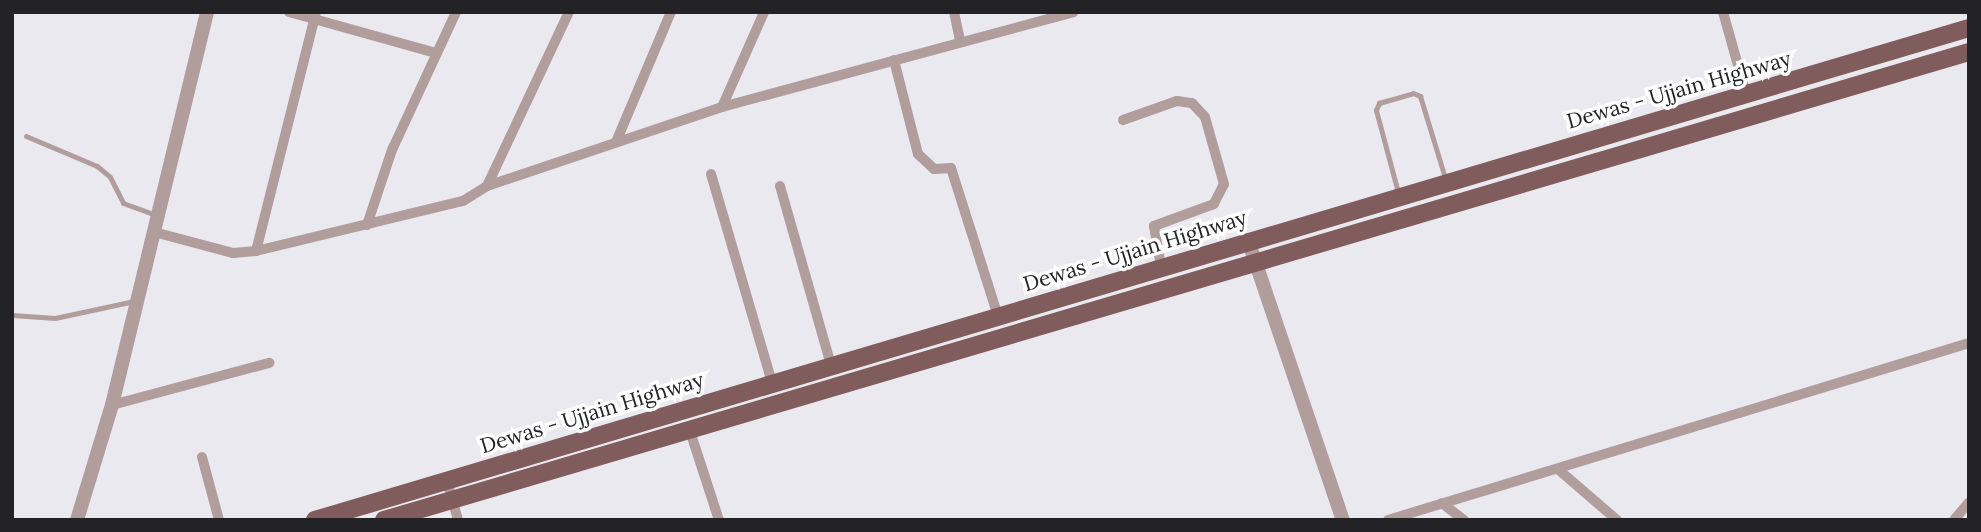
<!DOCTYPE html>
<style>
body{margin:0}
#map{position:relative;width:1981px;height:532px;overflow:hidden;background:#ebe9f0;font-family:Lora,serif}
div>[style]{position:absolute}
.service>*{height:5px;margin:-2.5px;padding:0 2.5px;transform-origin:2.5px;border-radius:2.5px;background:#b19d9c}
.minor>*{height:10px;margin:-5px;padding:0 5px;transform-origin:5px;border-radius:5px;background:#b19d9c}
.tertiary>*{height:14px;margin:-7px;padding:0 7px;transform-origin:7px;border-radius:7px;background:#b19d9c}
.primary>*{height:18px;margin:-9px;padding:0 9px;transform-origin:9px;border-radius:9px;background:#805d5c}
span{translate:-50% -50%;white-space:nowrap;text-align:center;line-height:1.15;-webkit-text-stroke:7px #fff;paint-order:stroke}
.street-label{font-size:21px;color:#232224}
.frame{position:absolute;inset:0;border:14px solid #232224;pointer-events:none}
</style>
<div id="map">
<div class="service">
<i style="left:26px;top:136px;width:77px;rotate:22.9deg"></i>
<i style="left:97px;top:166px;width:17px;rotate:40deg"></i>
<i style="left:110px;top:177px;width:29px;rotate:63deg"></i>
<i style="left:123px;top:203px;width:37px;rotate:20deg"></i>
<i style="left:1399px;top:196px;width:89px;rotate:-105deg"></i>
<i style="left:1376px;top:110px;width:8px;rotate:-67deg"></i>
<i style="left:1379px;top:103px;width:35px;rotate:-16deg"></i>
<i style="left:1413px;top:93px;width:8px;rotate:23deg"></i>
<i style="left:1420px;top:96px;width:89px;rotate:73deg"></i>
<i style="left:12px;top:315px;width:43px;rotate:4deg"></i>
<i style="left:55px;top:318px;width:81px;rotate:-12.1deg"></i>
</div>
<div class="minor">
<i style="left:289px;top:12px;width:153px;rotate:15.6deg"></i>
<i style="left:954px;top:12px;width:30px;rotate:78deg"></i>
<i style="left:1723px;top:12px;width:85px;rotate:74.3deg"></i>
<i style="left:894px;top:60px;width:97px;rotate:75.7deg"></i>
<i style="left:918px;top:154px;width:22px;rotate:43deg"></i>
<i style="left:934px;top:169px;width:17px;rotate:-3deg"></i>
<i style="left:951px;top:168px;width:155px;rotate:72.4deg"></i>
<i style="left:722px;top:107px;width:104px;rotate:-66.1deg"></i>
<i style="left:1123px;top:120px;width:57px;rotate:-19.4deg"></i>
<i style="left:1177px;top:101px;width:15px;rotate:8deg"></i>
<i style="left:1192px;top:103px;width:19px;rotate:47deg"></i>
<i style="left:1205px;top:117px;width:70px;rotate:74.2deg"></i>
<i style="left:1224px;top:184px;width:22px;rotate:117deg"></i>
<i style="left:1214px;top:204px;width:64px;rotate:159.9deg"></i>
<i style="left:1154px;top:226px;width:42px;rotate:80.3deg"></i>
<i style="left:616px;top:142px;width:141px;rotate:-67.1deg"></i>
<i style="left:711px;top:174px;width:217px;rotate:73.7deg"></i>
<i style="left:487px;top:186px;width:248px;rotate:-18.6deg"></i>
<i style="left:722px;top:107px;width:364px;rotate:-15.1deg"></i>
<i style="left:780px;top:186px;width:186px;rotate:74.1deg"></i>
<i style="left:367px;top:225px;width:79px;rotate:-71.6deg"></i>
<i style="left:392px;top:150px;width:152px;rotate:-65.1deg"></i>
<i style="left:154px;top:232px;width:82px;rotate:14.9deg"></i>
<i style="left:233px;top:253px;width:23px;rotate:-5deg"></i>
<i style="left:256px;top:251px;width:213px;rotate:-13.6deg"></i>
<i style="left:463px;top:201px;width:28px;rotate:-32deg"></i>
<i style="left:487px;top:186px;width:192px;rotate:-64.8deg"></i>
<i style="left:256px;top:251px;width:246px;rotate:-75.9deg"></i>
<i style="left:112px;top:405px;width:163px;rotate:-15deg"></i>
<i style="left:690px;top:431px;width:94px;rotate:72deg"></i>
<i style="left:202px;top:457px;width:65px;rotate:74.9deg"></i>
<i style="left:1559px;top:470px;width:77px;rotate:40.8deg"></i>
<i style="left:447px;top:481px;width:41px;rotate:74.2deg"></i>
<i style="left:1442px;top:503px;width:28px;rotate:38deg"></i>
<i style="left:1388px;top:520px;width:607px;rotate:-16.94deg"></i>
<i style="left:1954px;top:520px;width:23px;rotate:-50deg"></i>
</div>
<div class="tertiary">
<i style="left:1248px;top:240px;width:296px;rotate:71.3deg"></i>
<i style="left:77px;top:520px;width:120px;rotate:-73.1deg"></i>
<i style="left:112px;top:405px;width:404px;rotate:-76.4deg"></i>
</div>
<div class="primary">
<i style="left:315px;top:520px;width:1726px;rotate:-16.57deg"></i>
<i style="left:384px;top:520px;width:1653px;rotate:-16.45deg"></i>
</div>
<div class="street-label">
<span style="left:1679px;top:90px;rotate:-16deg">Dewas - Ujjain Highway</span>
<span style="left:1135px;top:251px;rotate:-17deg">Dewas - Ujjain Highway</span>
<span style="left:592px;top:413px;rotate:-17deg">Dewas - Ujjain Highway</span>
</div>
<div class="frame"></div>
</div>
